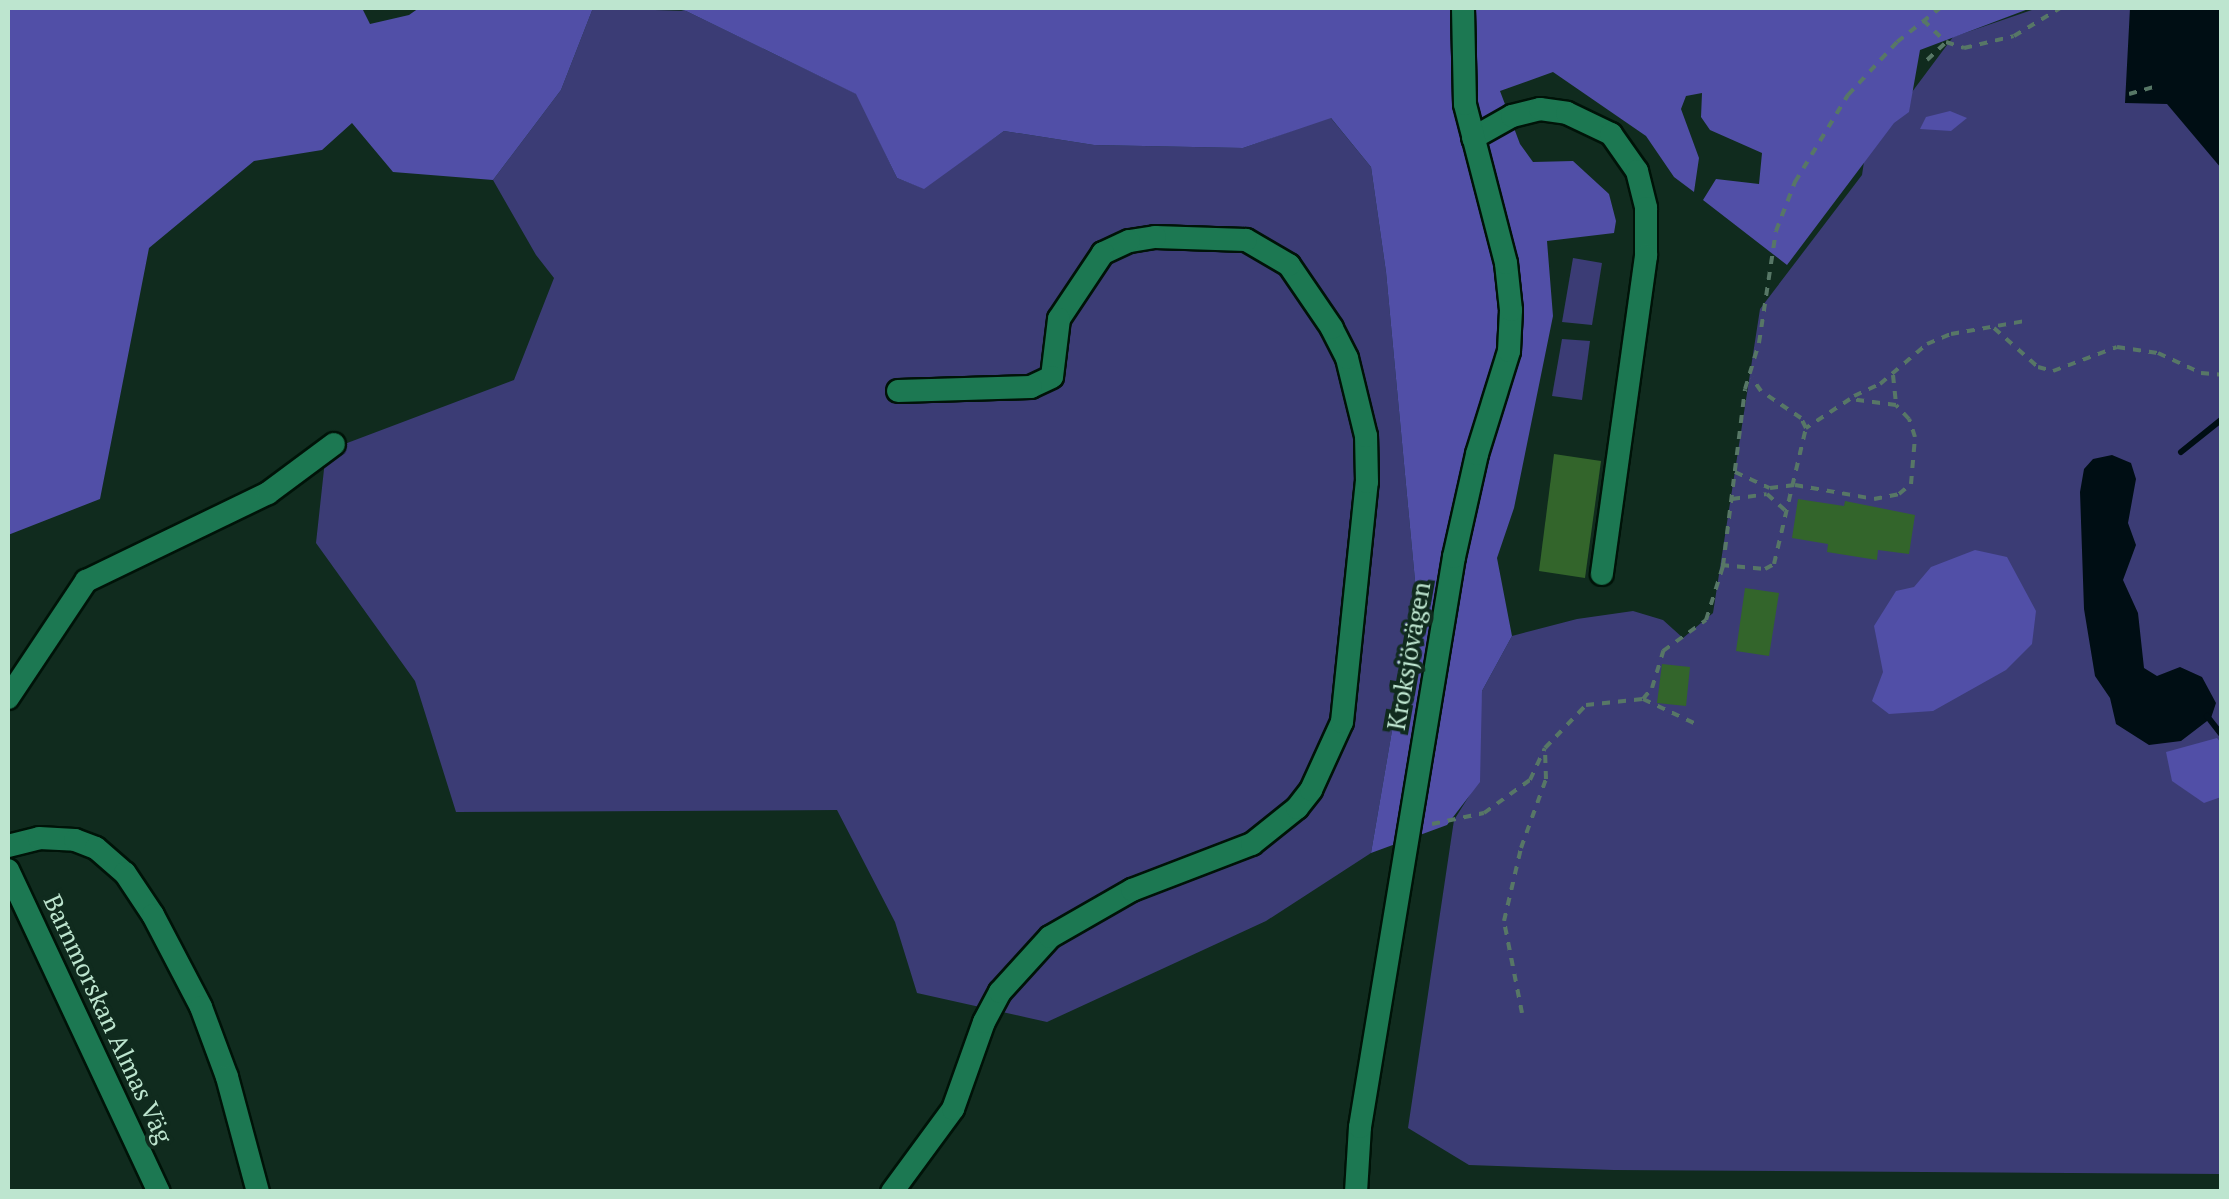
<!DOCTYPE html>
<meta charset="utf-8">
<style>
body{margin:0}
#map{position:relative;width:2229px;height:1199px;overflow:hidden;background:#102b1e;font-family:"PT Serif",serif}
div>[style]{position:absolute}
.green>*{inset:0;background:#3b3c75}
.forest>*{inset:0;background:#514fa7}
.water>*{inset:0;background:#000e14}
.stream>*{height:6px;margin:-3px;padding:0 3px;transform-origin:3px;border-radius:3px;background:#000e14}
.building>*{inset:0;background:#33652b}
.path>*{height:4px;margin-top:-2px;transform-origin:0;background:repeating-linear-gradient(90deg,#577766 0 8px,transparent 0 16px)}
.roads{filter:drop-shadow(2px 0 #001308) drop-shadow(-2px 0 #001308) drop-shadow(0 2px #001308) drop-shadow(0 -2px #001308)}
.minor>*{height:22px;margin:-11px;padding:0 11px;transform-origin:11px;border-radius:11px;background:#1c7852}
span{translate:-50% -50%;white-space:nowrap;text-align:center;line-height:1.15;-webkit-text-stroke:8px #102b1e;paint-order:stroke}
.street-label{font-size:25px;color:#bde5cf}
.frame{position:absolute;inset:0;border:10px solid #bde5cf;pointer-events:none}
</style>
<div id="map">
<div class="green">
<i style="clip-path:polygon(593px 8px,686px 11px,857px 94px,897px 178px,923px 188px,1004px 131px,1094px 145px,1243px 148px,1330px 117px,1371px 167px,1386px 272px,1416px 591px,1371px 853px,1266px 921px,1047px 1022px,917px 993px,895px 922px,837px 810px,456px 812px,415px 681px,316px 543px,326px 451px,514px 380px,554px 278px,536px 255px,493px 180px,561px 90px)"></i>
<i style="clip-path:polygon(2038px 8px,2221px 8px,2221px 1174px,1614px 1170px,1469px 1165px,1408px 1128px,1454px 820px,1471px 793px,1482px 691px,1512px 636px,1577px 619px,1633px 611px,1663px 620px,1683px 638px,1713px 613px,1760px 309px,1862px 175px,1865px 155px,1953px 37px)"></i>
<i style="clip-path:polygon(1573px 258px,1602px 263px,1592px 325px,1562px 322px)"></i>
<i style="clip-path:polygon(1562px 339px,1590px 341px,1582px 400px,1552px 396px)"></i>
</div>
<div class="forest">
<i style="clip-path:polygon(8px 8px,362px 8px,370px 24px,409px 15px,419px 8px,593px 8px,561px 90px,493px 180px,393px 172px,352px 123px,322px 150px,254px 161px,149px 248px,100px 499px,8px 535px)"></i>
<i style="clip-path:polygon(671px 8px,2031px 8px,1920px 50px,1909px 112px,1894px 123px,1787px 265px,1703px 200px,1716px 179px,1759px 184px,1762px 153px,1710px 130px,1701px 117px,1702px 93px,1686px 96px,1681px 109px,1699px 158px,1694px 192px,1674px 177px,1646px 136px,1553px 72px,1500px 91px,1520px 144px,1533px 162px,1573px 161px,1609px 194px,1616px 221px,1614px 233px,1547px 241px,1553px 316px,1514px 508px,1497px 558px,1512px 636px,1482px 691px,1480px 782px,1447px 825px,1371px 853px,1416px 591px,1386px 272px,1371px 167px,1331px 118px,1243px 148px,1094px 145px,1004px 131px,924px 189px,897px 178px,856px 94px,686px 11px)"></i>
<i style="clip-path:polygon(1950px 111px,1967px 118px,1951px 131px,1920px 129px,1926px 117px)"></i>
<i style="clip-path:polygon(1975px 550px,2007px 557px,2036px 611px,2032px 644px,2006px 670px,1933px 711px,1889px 714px,1872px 701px,1883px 672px,1874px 626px,1896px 591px,1914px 587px,1931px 567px)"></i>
<i style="clip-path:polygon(2217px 738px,2221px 743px,2221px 797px,2204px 803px,2172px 781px,2166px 752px)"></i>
</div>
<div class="water">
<i style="clip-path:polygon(2130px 8px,2221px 8px,2221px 168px,2167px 104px,2125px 103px)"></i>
<i style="clip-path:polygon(2112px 455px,2131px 463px,2136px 479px,2128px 523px,2136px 545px,2123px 580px,2138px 613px,2144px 668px,2157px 676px,2180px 667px,2202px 677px,2216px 703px,2211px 718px,2181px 741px,2149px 745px,2116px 724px,2110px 698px,2095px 676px,2084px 609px,2080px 492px,2084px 469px,2093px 459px)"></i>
</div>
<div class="stream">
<i style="left:2181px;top:452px;width:53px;rotate:-38.8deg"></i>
<i style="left:2207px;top:716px;width:24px;rotate:52deg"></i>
</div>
<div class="building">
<i style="clip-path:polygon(1554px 454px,1601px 461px,1585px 578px,1539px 571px)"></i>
<i style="clip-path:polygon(1798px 499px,1844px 506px,1845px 501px,1915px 515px,1909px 554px,1878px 550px,1877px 560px,1827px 552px,1828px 544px,1792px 538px)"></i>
<i style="clip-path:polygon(1745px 588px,1779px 593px,1769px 656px,1736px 651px)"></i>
<i style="clip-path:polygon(1662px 664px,1690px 667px,1686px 706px,1657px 703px)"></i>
</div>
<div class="path">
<i style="left:1923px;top:20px;width:32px;rotate:44deg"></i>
<i style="left:1946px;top:42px;width:19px;rotate:18deg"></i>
<i style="left:1964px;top:48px;width:51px;rotate:-13.5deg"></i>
<i style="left:2014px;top:36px;width:54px;rotate:-31.3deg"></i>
<i style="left:1927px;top:60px;width:26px;rotate:-43deg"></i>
<i style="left:2129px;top:94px;width:25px;rotate:-16deg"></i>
<i style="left:1994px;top:328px;width:59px;rotate:41.6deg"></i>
<i style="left:2038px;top:367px;width:16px;rotate:15deg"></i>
<i style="left:2053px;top:371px;width:68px;rotate:-20.6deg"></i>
<i style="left:2117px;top:347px;width:41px;rotate:8.3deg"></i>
<i style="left:2158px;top:353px;width:47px;rotate:24.9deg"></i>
<i style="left:2201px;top:373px;width:21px;rotate:5deg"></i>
<i style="left:1893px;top:375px;width:30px;rotate:84deg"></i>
<i style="left:1854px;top:396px;width:29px;rotate:-25deg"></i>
<i style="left:1880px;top:384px;width:62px;rotate:-40.4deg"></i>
<i style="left:1927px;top:344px;width:26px;rotate:-23deg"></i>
<i style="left:1951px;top:334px;width:80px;rotate:-10deg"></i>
<i style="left:1735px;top:472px;width:38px;rotate:25deg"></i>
<i style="left:1770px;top:488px;width:25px;rotate:-7deg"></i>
<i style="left:1795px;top:485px;width:80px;rotate:10deg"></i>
<i style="left:1874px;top:499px;width:25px;rotate:-11deg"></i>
<i style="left:1899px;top:494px;width:16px;rotate:-40deg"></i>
<i style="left:1911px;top:484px;width:47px;rotate:-85.1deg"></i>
<i style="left:1915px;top:437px;width:19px;rotate:-108deg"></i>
<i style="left:1909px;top:419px;width:19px;rotate:-133deg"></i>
<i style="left:1896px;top:405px;width:46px;rotate:-172.6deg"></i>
<i style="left:1850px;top:399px;width:53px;rotate:146.6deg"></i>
<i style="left:1732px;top:499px;width:35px;rotate:-8deg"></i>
<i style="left:1767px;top:494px;width:28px;rotate:42deg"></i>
<i style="left:1721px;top:565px;width:44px;rotate:5.2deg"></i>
<i style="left:1765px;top:569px;width:10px;rotate:-29deg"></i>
<i style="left:1774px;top:564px;width:140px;rotate:-76.8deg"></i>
<i style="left:1806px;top:428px;width:11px;rotate:-117deg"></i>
<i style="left:1801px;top:418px;width:48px;rotate:-146deg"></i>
<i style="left:1761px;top:391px;width:16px;rotate:-125deg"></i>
<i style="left:1643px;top:699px;width:63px;rotate:25.3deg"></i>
<i style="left:1432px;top:824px;width:53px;rotate:-11.9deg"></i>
<i style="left:1484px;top:813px;width:57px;rotate:-35.7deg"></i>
<i style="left:1530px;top:780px;width:35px;rotate:-65deg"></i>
<i style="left:1545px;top:748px;width:59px;rotate:-46.4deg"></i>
<i style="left:1586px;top:705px;width:57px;rotate:-6deg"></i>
<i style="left:1643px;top:699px;width:14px;rotate:-51deg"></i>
<i style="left:1652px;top:688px;width:39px;rotate:-73deg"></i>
<i style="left:1663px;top:651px;width:53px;rotate:-35.8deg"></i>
<i style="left:1706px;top:620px;width:57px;rotate:-72.5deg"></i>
<i style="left:1723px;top:566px;width:178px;rotate:-82.9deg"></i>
<i style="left:1745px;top:389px;width:48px;rotate:-73.1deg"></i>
<i style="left:1759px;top:343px;width:113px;rotate:-81.4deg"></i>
<i style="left:1776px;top:231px;width:53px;rotate:-68.8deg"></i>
<i style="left:1795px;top:182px;width:102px;rotate:-58.7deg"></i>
<i style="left:1848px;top:95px;width:72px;rotate:-47.2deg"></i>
<i style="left:1897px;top:42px;width:55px;rotate:-38.3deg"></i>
<i style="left:1522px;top:1013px;width:94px;rotate:-101.1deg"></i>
<i style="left:1504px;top:921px;width:75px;rotate:-76.9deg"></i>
<i style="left:1521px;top:848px;width:73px;rotate:-70.1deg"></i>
<i style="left:1546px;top:779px;width:26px;rotate:-92deg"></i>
</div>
<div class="roads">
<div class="minor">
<i style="left:1473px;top:138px;width:45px;rotate:-29.4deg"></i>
<i style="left:1512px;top:116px;width:29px;rotate:-14deg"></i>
<i style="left:1540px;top:109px;width:27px;rotate:8deg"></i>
<i style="left:1567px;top:113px;width:49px;rotate:25.5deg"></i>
<i style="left:1611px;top:134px;width:45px;rotate:54.9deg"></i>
<i style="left:1637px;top:171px;width:38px;rotate:76deg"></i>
<i style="left:1646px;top:208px;width:48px;rotate:90deg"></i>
<i style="left:1646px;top:256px;width:321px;rotate:97.9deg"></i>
<i style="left:8px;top:698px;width:141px;rotate:-56.3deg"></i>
<i style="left:86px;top:581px;width:202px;rotate:-25.8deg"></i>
<i style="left:268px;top:493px;width:82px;rotate:-36.6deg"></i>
<i style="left:8px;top:846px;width:32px;rotate:-14deg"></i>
<i style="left:39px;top:838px;width:36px;rotate:3deg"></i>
<i style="left:75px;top:840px;width:22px;rotate:21deg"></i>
<i style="left:96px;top:848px;width:38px;rotate:41deg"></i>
<i style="left:125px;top:873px;width:50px;rotate:56.3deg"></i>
<i style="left:153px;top:915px;width:104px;rotate:62.4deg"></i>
<i style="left:201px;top:1007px;width:75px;rotate:69.6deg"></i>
<i style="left:227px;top:1077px;width:119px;rotate:74.9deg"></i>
<i style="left:8px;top:870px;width:356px;rotate:64.9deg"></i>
<i style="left:892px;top:1192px;width:103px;rotate:-53.7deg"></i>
<i style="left:953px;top:1109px;width:92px;rotate:-70.4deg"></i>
<i style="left:984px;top:1022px;width:34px;rotate:-62deg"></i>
<i style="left:1000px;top:992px;width:74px;rotate:-47.7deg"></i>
<i style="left:1050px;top:937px;width:95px;rotate:-29.8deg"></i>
<i style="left:1132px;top:890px;width:129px;rotate:-21deg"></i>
<i style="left:1252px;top:844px;width:58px;rotate:-38.7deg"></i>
<i style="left:1297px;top:808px;width:23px;rotate:-52deg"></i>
<i style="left:1311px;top:790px;width:75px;rotate:-65.5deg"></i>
<i style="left:1342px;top:722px;width:241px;rotate:-84.1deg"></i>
<i style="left:1367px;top:482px;width:46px;rotate:-91.2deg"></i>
<i style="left:1366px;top:436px;width:80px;rotate:-103.7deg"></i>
<i style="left:1347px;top:358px;width:34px;rotate:-117deg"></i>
<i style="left:1332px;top:328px;width:76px;rotate:-124.3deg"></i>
<i style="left:1289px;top:265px;width:50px;rotate:-149.8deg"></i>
<i style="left:1246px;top:240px;width:91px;rotate:-178.1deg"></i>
<i style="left:1155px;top:237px;width:26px;rotate:171deg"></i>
<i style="left:1129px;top:241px;width:29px;rotate:155deg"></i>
<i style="left:1103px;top:253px;width:79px;rotate:123.7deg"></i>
<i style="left:1059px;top:319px;width:58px;rotate:96.9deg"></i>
<i style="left:1052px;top:377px;width:23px;rotate:155deg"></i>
<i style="left:1031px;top:387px;width:133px;rotate:178.3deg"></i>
<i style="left:1356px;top:1192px;width:65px;rotate:-86.5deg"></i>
<i style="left:1360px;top:1127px;width:578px;rotate:-80.64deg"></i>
<i style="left:1454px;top:557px;width:106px;rotate:-77.4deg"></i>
<i style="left:1477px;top:454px;width:108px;rotate:-72.7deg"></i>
<i style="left:1509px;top:351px;width:41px;rotate:-87.2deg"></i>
<i style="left:1511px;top:310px;width:47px;rotate:-96.1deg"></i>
<i style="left:1506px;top:263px;width:164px;rotate:-104.5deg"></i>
<i style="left:1465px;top:104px;width:96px;rotate:-91.2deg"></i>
</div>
</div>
<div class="street-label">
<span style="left:1409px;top:656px;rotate:-80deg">Kroksjövägen</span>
<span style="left:108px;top:1019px;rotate:65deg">Barnmorskan Almas Väg</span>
</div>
<div class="frame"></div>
</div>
